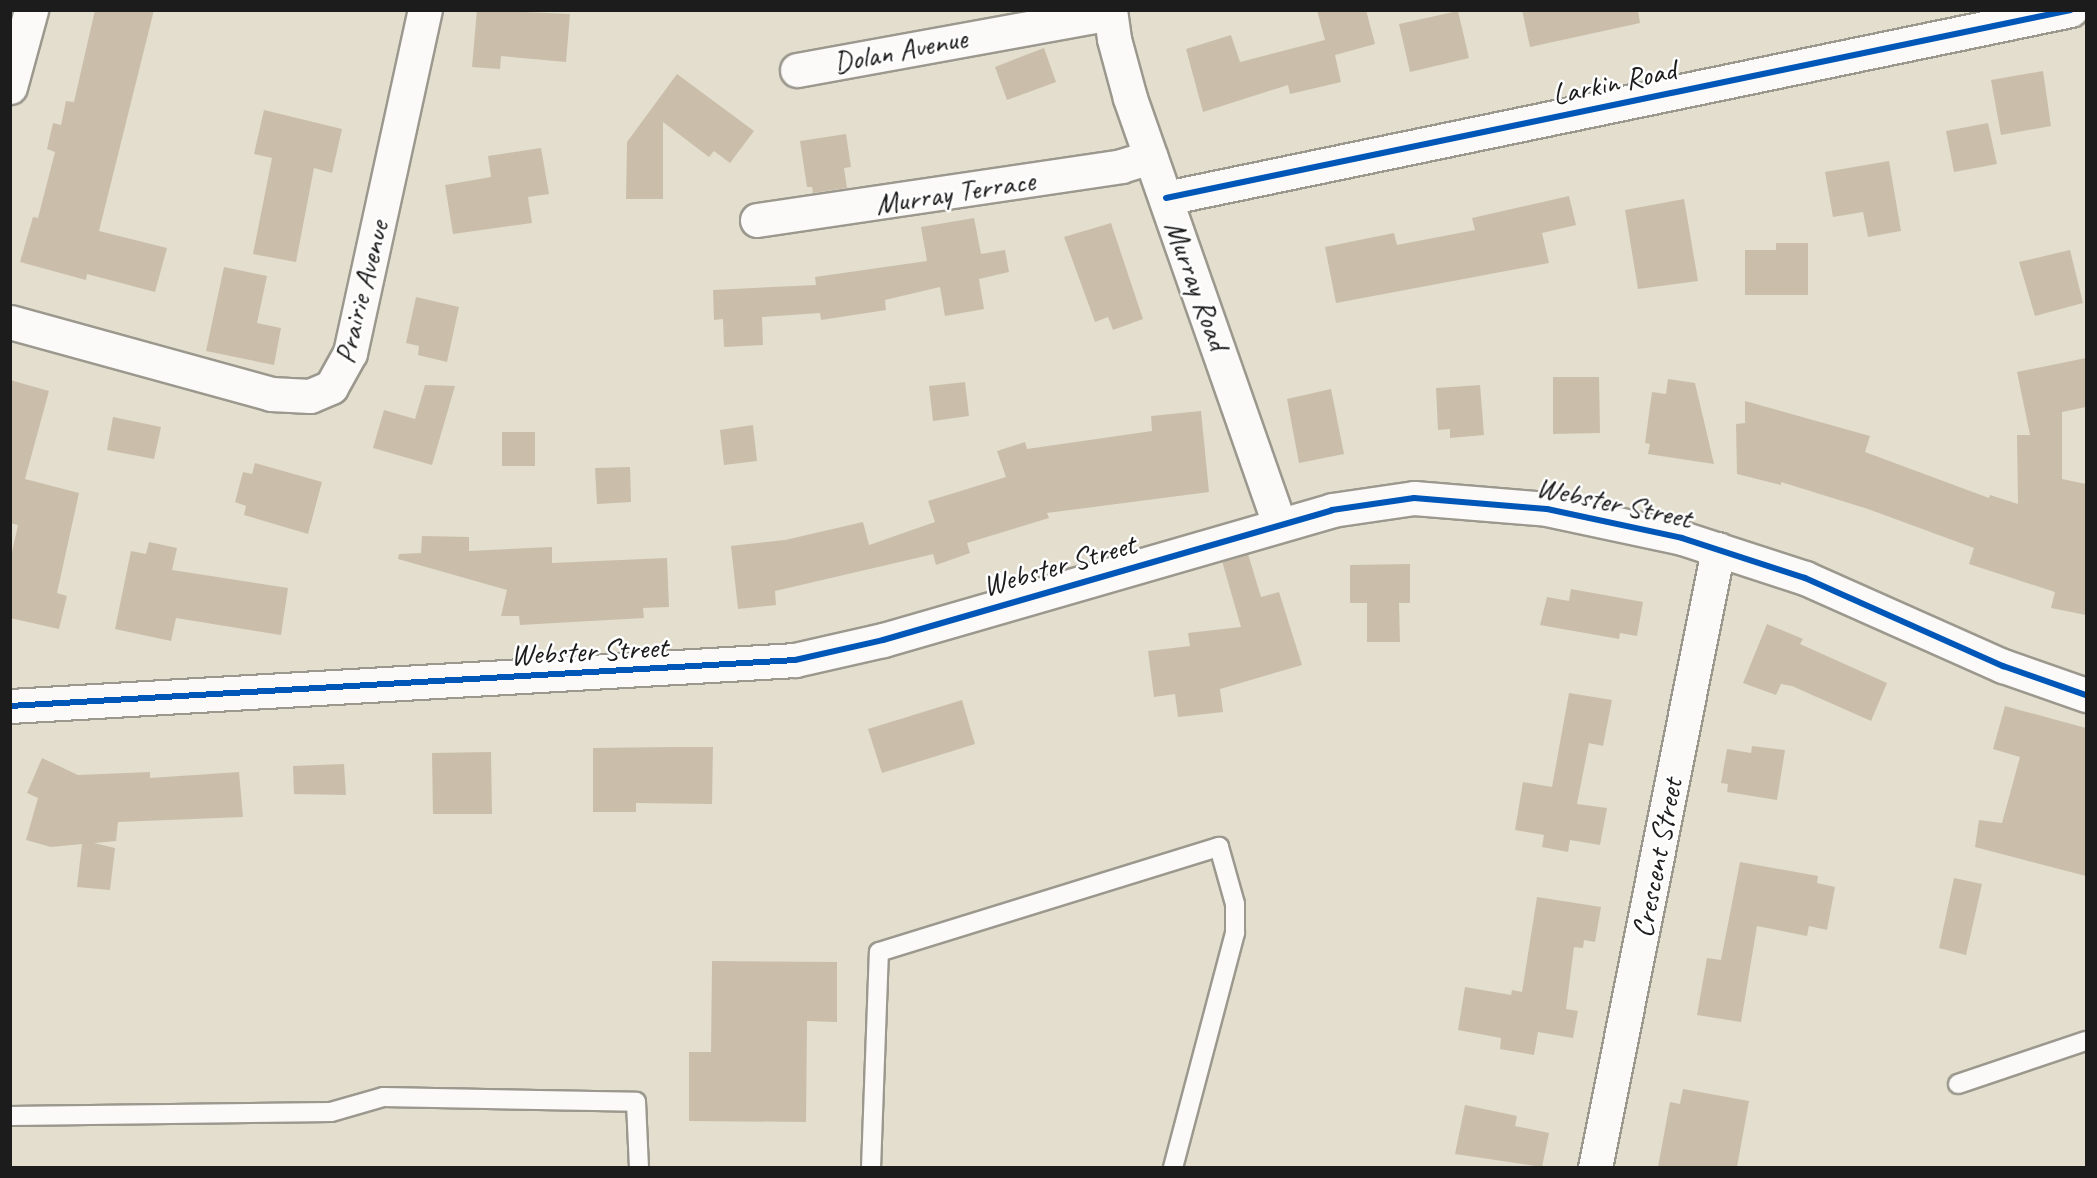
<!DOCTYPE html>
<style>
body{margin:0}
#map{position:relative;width:2097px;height:1178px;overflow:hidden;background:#e3decd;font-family:Caveat,sans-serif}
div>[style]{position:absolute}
.building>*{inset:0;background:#cabeab}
.roads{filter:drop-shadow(2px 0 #9b988e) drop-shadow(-2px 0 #9b988e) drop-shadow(0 2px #9b988e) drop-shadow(0 -2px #9b988e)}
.service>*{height:18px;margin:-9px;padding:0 9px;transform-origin:9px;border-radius:9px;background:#fbfaf8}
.minor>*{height:33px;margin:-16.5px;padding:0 16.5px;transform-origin:16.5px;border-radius:16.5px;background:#fbfaf8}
.tertiary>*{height:33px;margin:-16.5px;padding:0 16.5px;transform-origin:16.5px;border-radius:16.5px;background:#fbfaf8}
.cycleway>*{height:6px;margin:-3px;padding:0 3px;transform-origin:3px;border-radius:3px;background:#0057b8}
span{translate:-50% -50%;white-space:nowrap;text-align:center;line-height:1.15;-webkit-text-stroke:5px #fff;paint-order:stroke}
.street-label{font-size:30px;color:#1c1c1c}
.frame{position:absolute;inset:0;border:12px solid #1c1c1c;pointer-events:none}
</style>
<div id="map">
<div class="building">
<i style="clip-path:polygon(95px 10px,154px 10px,99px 231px,167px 248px,155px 292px,87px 274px,86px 280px,20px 262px,33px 217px,38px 218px,55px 152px,47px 149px,53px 123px,61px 125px,66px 101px,74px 102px)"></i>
<i style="clip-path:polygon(477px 10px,570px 14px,566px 62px,501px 56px,500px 69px,472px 67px)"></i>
<i style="clip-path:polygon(1317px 10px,1366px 10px,1375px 44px,1335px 55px,1341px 82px,1290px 94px,1288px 85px,1203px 112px,1186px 49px,1231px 35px,1240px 62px,1325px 40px)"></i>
<i style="clip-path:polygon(1522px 10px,1638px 10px,1640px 23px,1530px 47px)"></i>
<i style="clip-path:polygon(1458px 11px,1469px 58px,1410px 72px,1399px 24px)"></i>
<i style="clip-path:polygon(1044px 48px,1056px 82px,1007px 100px,995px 67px)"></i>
<i style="clip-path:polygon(2043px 71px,2051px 126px,2001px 135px,1991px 80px)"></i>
<i style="clip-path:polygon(677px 74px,754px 131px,730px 163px,714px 151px,709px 157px,663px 122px,663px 199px,626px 199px,627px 142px)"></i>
<i style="clip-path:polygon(264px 110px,342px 129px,332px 173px,314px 168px,296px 262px,253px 254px,272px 158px,254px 154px)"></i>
<i style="clip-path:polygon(1988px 123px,1997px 164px,1954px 172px,1946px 131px)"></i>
<i style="clip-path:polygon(846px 134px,851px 167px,844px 168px,847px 188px,813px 193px,812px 187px,807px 187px,800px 141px)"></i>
<i style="clip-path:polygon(541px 148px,549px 194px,528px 197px,532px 223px,453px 234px,445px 185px,491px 177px,488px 156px)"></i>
<i style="clip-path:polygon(1889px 161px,1901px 231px,1868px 237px,1863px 212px,1833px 217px,1825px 172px)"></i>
<i style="clip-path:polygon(1569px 196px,1576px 225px,1542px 233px,1549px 263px,1336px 303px,1325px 247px,1394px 233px,1397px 245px,1475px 230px,1472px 218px)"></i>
<i style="clip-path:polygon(1684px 199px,1698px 281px,1638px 289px,1625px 210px)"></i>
<i style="clip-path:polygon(974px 218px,981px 254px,1005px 250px,1009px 272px,979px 279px,984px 309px,945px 316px,940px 287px,885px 300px,886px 310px,821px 320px,820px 313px,762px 317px,763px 345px,724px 347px,723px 319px,714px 320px,713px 290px,816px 285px,815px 277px,927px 261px,921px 227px)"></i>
<i style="clip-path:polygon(1111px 223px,1143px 319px,1113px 330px,1108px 317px,1095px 322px,1064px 237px)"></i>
<i style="clip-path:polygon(1776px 243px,1808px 243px,1808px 295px,1745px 295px,1745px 250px,1776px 250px)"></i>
<i style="clip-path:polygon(2070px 250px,2083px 303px,2035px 316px,2019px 262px)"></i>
<i style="clip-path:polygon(224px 267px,267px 276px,257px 323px,281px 328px,274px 365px,206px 351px)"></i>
<i style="clip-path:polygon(416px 297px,459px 307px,447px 362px,418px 355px,419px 346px,406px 343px)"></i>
<i style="clip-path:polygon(2086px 358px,2086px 407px,2062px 412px,2062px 479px,2086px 484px,2086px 615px,2051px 608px,2055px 592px,1969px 564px,1974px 548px,1868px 509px,1781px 482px,1781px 485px,1737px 474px,1736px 424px,1745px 423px,1745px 401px,1870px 436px,1865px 452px,1989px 498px,1990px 495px,2018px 504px,2017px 435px,2030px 435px,2017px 372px)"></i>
<i style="clip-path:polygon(1553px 377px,1599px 377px,1600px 433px,1553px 434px)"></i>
<i style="clip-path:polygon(1668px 379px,1695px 383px,1714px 464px,1648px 454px,1650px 444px,1645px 443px,1652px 392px,1666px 394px)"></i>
<i style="clip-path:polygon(10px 380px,49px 391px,25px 479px,79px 493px,57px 593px,67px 596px,59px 629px,10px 618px,10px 561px,18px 525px,10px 523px)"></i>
<i style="clip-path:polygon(965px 382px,969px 416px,933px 421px,929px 386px)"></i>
<i style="clip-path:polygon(425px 385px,455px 386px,432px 465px,373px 448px,384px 410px,415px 419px)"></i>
<i style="clip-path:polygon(1480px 385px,1484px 435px,1450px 438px,1450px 429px,1438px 430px,1436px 388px)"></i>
<i style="clip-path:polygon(1331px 389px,1344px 454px,1299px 463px,1287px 399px)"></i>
<i style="clip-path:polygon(1201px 411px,1209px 492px,1047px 513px,1049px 518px,967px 543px,970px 553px,936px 565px,933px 554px,921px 557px,775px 591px,776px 605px,738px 609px,731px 546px,785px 540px,863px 522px,869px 545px,935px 522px,928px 501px,1006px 477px,997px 451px,1025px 442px,1027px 449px,1152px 431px,1151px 416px)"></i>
<i style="clip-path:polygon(113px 417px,161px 427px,154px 459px,107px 450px)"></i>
<i style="clip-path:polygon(753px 425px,757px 461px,724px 465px,720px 430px)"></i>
<i style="clip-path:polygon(502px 432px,535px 432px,535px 466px,502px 466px)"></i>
<i style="clip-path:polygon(255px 463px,322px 482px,308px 534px,244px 515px,246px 506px,235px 502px,243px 472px,252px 474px)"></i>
<i style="clip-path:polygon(630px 467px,631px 502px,597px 504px,595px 468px)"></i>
<i style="clip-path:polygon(422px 536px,469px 537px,469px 551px,552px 547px,552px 563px,667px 558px,669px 607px,643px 608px,644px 618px,520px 625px,519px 616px,501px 616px,507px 590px,398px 559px,399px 554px,421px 553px)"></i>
<i style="clip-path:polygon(149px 542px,177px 548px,172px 570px,288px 588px,281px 635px,176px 618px,171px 641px,115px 629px,131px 551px,146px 554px)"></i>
<i style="clip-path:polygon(1248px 554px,1261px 597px,1279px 592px,1302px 665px,1220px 689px,1223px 712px,1178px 717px,1175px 694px,1154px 697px,1148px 651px,1190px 646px,1188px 633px,1241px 627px,1222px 561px)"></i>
<i style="clip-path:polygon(1410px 564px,1410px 603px,1399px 603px,1400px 642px,1367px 642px,1367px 603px,1350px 603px,1350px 565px)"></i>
<i style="clip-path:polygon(1571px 589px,1643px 602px,1637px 636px,1620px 633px,1619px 639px,1540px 625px,1547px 597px,1569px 601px)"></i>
<i style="clip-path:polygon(1767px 624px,1803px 639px,1800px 644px,1887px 683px,1871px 721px,1792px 686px,1781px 684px,1776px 695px,1743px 683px)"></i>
<i style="clip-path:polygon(1569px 693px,1612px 700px,1603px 746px,1589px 743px,1577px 804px,1607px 808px,1600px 845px,1570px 840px,1568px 852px,1542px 847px,1544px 835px,1515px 830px,1523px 782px,1552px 787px)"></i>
<i style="clip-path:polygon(962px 700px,975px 744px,882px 773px,868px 729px)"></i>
<i style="clip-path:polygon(2005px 706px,2086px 728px,2086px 876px,1975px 847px,1979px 820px,2002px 823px,2020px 757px,1993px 749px)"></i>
<i style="clip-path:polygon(1752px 746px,1785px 750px,1777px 800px,1727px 792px,1728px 784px,1721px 783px,1727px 749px,1751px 753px)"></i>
<i style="clip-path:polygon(675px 747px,713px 747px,712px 804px,636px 803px,636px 812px,593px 812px,593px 748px)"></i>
<i style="clip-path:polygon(491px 752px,492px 814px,433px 814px,432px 753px)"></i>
<i style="clip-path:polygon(42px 758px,78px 775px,150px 772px,150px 778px,239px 772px,243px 817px,118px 822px,116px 841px,94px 843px,115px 848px,110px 890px,77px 887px,82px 844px,51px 847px,26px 840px,38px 798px,27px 793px)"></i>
<i style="clip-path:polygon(344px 764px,346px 795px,294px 794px,293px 766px)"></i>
<i style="clip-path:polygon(1740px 862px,1818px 876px,1817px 883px,1835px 887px,1827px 930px,1809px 926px,1807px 936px,1757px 926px,1741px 1022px,1697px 1015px,1707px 958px,1721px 960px)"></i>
<i style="clip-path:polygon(1954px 878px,1982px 884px,1966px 955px,1939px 948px)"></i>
<i style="clip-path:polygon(1537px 897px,1601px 907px,1595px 942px,1584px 940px,1583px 948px,1574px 947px,1566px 1009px,1578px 1011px,1573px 1038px,1538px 1032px,1534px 1055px,1500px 1049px,1501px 1038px,1458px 1030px,1465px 987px,1511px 995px,1512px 990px,1522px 992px)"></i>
<i style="clip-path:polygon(712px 961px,837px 962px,837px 1022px,807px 1021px,806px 1122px,689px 1121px,689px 1052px,711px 1052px)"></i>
<i style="clip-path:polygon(1683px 1089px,1749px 1101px,1737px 1167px,1658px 1167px,1670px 1102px,1680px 1104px)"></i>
<i style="clip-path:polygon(1465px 1105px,1517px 1116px,1515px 1126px,1549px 1133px,1542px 1167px,1455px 1154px)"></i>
</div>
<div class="roads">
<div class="service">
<i style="left:1958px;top:1084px;width:135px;rotate:-18.6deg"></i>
<i style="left:10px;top:1116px;width:321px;rotate:-0.7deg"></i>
<i style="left:331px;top:1112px;width:54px;rotate:-16.1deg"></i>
<i style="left:383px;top:1097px;width:253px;rotate:1.1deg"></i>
<i style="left:636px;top:1102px;width:66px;rotate:87.4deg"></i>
<i style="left:871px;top:1168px;width:216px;rotate:-87.9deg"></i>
<i style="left:879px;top:952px;width:356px;rotate:-17.2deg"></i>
<i style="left:1219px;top:847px;width:59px;rotate:74.3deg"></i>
<i style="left:1235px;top:904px;width:29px;rotate:90deg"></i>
<i style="left:1235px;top:933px;width:243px;rotate:104.8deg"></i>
</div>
<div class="minor">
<i style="left:1110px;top:10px;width:29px;rotate:82deg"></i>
<i style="left:1114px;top:39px;width:61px;rotate:74.8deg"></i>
<i style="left:1130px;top:98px;width:451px;rotate:70.7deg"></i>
<i style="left:797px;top:70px;width:318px;rotate:-10.3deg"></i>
<i style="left:10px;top:87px;width:80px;rotate:-74.7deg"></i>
<i style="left:1166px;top:198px;width:924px;rotate:-11.74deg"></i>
<i style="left:757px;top:220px;width:368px;rotate:-8.4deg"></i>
<i style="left:1121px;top:166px;width:31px;rotate:-17deg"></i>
<i style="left:10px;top:322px;width:271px;rotate:15.4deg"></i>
<i style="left:271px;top:394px;width:39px;rotate:3deg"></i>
<i style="left:310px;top:396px;width:23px;rotate:-23deg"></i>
<i style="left:331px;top:387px;width:39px;rotate:-61deg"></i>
<i style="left:350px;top:353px;width:351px;rotate:-77.7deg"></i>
<i style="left:1595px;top:1168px;width:631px;rotate:-78.76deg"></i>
</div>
<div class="tertiary">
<i style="left:10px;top:706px;width:786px;rotate:-3.35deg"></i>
<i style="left:795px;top:660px;width:90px;rotate:-12.8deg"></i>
<i style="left:883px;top:640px;width:467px;rotate:-16.1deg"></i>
<i style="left:1332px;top:510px;width:83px;rotate:-8.3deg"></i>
<i style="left:1414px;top:498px;width:133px;rotate:4.7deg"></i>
<i style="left:1547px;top:509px;width:138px;rotate:12.1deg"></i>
<i style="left:1682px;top:538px;width:129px;rotate:18deg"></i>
<i style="left:1805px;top:578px;width:217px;rotate:24deg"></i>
<i style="left:2003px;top:666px;width:88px;rotate:19.3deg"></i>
</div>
</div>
<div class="cycleway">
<i style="left:1166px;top:198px;width:924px;rotate:-11.74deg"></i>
<i style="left:10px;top:706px;width:786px;rotate:-3.35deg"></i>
<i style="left:795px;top:660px;width:90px;rotate:-12.8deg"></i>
<i style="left:883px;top:640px;width:467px;rotate:-16.1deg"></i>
<i style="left:1332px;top:510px;width:83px;rotate:-8.3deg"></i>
<i style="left:1414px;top:498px;width:133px;rotate:4.7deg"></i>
<i style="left:1547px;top:509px;width:138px;rotate:12.1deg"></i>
<i style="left:1682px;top:538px;width:129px;rotate:18deg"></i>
<i style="left:1805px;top:578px;width:217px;rotate:24deg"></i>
<i style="left:2003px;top:666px;width:88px;rotate:19.3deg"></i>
</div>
<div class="street-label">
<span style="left:900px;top:50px;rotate:-11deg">Dolan Avenue</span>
<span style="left:1614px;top:82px;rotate:-12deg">Larkin Road</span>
<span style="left:955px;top:192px;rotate:-9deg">Murray Terrace</span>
<span style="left:1197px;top:285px;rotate:70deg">Murray Road</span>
<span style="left:361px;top:292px;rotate:-76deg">Prairie Avenue</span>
<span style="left:1614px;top:502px;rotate:12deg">Webster Street</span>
<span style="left:1059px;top:565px;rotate:-16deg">Webster Street</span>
<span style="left:589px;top:651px;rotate:-3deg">Webster Street</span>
<span style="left:1657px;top:858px;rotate:-79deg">Crescent Street</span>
</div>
<div class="frame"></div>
</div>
